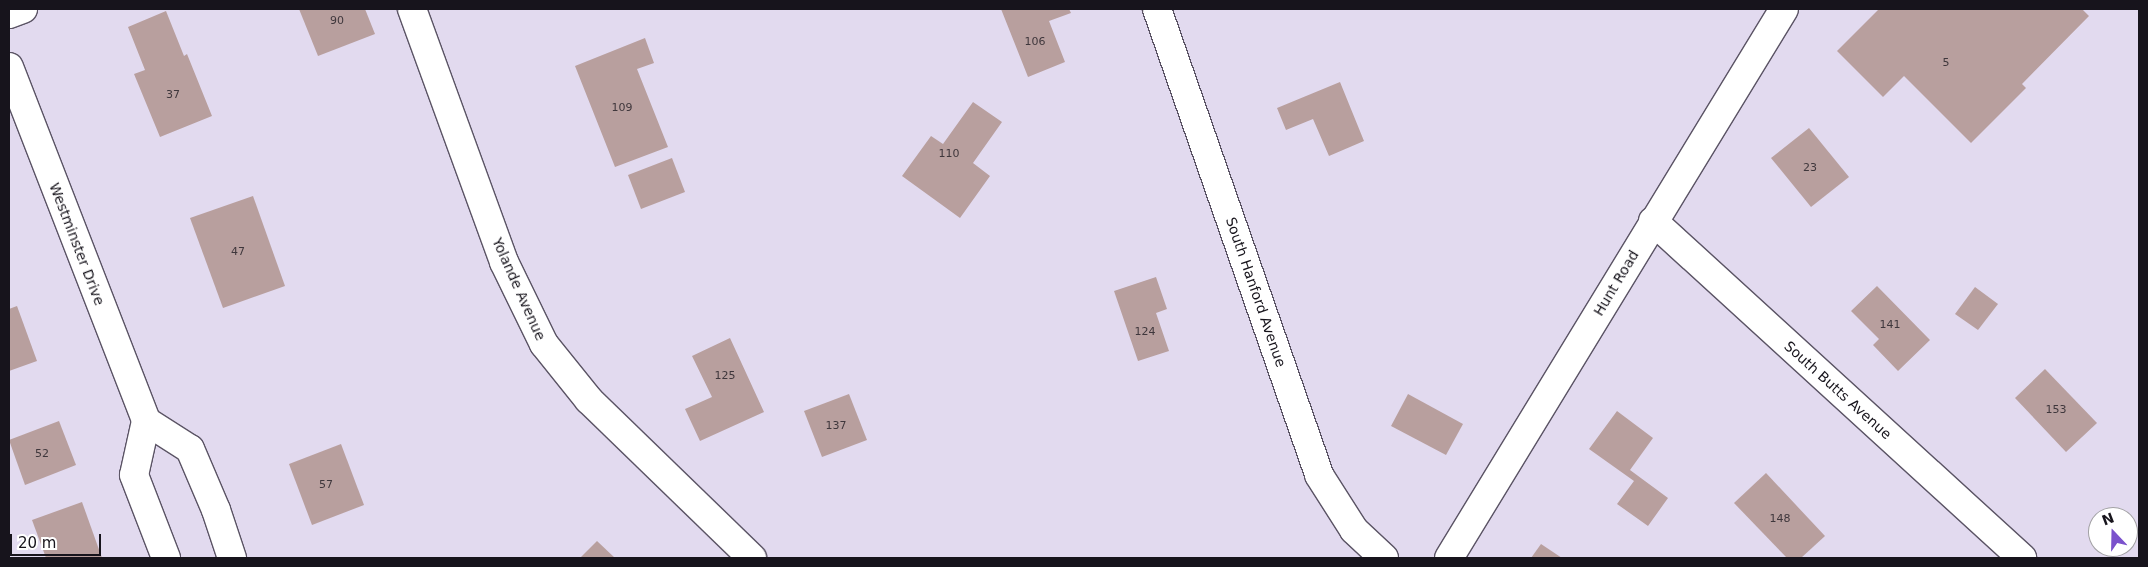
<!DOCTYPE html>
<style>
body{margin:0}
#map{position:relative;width:2148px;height:567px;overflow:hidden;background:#e2daef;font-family:"DejaVu Sans",sans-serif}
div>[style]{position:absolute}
.building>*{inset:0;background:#b89f9e}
.roads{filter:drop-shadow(1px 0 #5b5465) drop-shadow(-1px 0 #5b5465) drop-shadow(0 1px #5b5465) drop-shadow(0 -1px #5b5465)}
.minor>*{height:28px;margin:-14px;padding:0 14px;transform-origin:14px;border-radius:14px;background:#fff}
span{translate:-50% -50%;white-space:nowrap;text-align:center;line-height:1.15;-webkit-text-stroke:5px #fff;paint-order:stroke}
.number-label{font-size:11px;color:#3f373c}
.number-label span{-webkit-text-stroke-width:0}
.street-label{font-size:14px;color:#17141c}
.frame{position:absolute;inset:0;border:10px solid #17141c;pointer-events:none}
.north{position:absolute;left:2088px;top:507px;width:50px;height:50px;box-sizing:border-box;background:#fff;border:1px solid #a2a1a4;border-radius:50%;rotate:339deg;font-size:14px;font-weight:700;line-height:20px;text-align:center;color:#17141c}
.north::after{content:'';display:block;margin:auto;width:18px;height:22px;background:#7b52cc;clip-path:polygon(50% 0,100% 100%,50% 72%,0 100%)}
.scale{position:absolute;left:10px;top:534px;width:91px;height:22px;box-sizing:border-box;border:2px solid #17141c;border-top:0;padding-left:6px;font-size:15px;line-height:18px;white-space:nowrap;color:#17141c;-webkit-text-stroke:4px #fff;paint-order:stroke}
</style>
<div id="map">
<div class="building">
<i style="clip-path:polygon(299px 9px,365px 9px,375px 34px,318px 56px)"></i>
<i style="clip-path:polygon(1001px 9px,1069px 9px,1071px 13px,1049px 21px,1065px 62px,1028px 77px)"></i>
<i style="clip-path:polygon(1879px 9px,2082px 9px,2089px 16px,2022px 84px,2026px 88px,1971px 143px,1904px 76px,1883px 97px,1837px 51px)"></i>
<i style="clip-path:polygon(166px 11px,184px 56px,187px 54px,212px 116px,160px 137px,134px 74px,145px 70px,128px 27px)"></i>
<i style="clip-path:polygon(645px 38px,654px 63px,637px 69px,668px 147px,615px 167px,575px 66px)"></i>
<i style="clip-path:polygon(1340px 82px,1364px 141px,1329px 156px,1313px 119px,1286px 130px,1277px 108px)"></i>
<i style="clip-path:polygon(973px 102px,1002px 122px,973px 163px,990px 176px,960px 218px,902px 176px,931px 136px,943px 144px)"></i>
<i style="clip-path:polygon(1809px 128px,1849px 177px,1811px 207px,1771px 158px)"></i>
<i style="clip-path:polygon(672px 158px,685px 192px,641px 209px,628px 175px)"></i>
<i style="clip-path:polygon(253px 196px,285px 286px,223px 308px,190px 218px)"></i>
<i style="clip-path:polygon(1156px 277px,1167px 309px,1156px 313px,1169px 351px,1138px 361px,1114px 291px)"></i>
<i style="clip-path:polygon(1877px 286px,1930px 340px,1898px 371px,1873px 345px,1879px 339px,1851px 311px)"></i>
<i style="clip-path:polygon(1975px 287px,1998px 304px,1978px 330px,1955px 314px)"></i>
<i style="clip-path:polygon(17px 306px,37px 361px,9px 371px,9px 309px)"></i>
<i style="clip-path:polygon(730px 338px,764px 412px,700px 441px,685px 409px,712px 397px,692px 356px)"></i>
<i style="clip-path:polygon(2045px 369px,2097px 423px,2066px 452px,2015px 398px)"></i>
<i style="clip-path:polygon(849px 394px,867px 440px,822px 457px,804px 411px)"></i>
<i style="clip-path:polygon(1408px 394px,1463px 424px,1446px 455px,1391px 426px)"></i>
<i style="clip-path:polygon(1617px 411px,1653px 438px,1630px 470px,1668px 498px,1648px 526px,1617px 504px,1634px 481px,1589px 449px)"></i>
<i style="clip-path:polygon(59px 421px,76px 465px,25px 485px,9px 440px)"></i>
<i style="clip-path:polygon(341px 444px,364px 505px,312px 525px,289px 464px)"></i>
<i style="clip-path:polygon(1766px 473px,1825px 536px,1801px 558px,1787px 558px,1734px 503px)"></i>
<i style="clip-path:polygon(82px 502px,102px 558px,46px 558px,32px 520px)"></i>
<i style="clip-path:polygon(597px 541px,615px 558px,580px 558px)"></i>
<i style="clip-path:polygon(1541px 544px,1562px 558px,1531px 558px)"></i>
</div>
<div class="roads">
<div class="minor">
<i style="left:412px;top:9px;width:269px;rotate:70deg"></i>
<i style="left:504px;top:262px;width:91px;rotate:64deg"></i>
<i style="left:544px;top:344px;width:72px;rotate:51.2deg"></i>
<i style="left:589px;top:400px;width:227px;rotate:44.1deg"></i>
<i style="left:1157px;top:9px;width:493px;rotate:70.8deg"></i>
<i style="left:1319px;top:475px;width:65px;rotate:57.5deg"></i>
<i style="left:1354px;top:530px;width:41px;rotate:43deg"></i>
<i style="left:9px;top:14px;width:15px;rotate:-20deg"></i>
<i style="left:9px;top:67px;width:380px;rotate:68.8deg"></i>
<i style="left:146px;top:421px;width:55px;rotate:102.5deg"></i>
<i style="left:134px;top:475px;width:89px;rotate:68.9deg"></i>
<i style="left:1653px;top:221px;width:500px;rotate:42.4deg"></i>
<i style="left:146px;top:421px;width:52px;rotate:32.5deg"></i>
<i style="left:190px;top:449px;width:66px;rotate:66.9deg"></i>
<i style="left:216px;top:510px;width:51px;rotate:71.6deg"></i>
<i style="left:1449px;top:558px;width:643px;rotate:-58.61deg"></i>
</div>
</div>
<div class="number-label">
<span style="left:337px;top:21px">90</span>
<span style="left:1035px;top:42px">106</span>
<span style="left:1946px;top:63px">5</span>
<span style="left:173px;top:95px">37</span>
<span style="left:622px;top:108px">109</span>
<span style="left:949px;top:154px">110</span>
<span style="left:1810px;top:168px">23</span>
<span style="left:238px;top:252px">47</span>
<span style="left:1890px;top:325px">141</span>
<span style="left:1145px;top:332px">124</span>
<span style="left:725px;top:376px">125</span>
<span style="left:2056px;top:410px">153</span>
<span style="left:836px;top:426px">137</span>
<span style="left:42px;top:454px">52</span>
<span style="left:326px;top:485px">57</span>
<span style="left:1780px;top:519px">148</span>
</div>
<div class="street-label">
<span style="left:77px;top:244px;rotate:69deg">Westminster Drive</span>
<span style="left:1616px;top:283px;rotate:-59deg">Hunt Road</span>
<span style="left:519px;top:289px;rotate:66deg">Yolande Avenue</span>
<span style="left:1256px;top:292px;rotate:71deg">South Hanford Avenue</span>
<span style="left:1838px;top:390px;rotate:42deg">South Butts Avenue</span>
</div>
<div class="frame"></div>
<div class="north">N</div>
<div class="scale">20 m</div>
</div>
